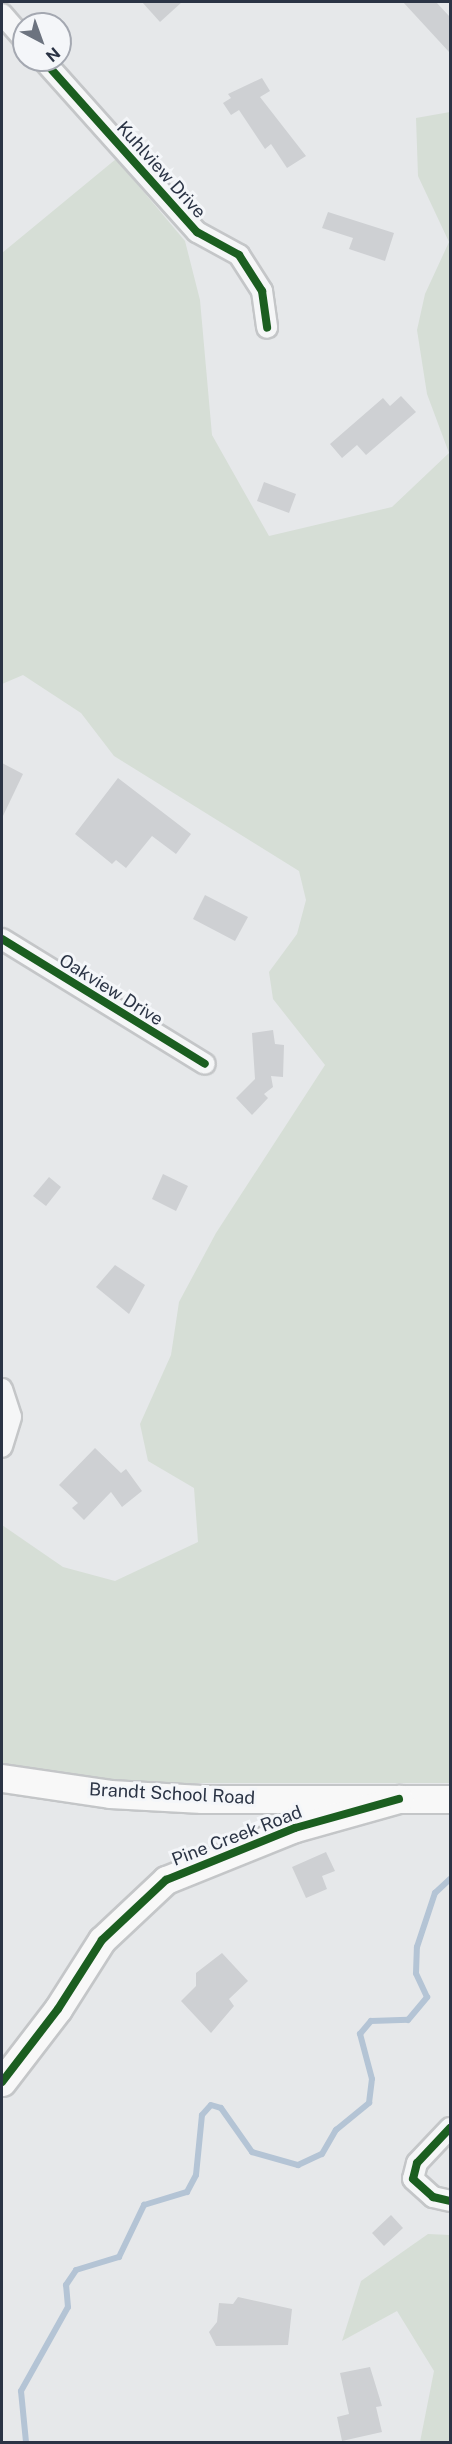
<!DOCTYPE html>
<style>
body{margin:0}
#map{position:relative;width:452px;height:2444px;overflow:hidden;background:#e6e8ea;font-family:"Public Sans",sans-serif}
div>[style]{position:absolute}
.green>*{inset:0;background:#d6ded6}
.stream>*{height:6px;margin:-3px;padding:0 3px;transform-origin:3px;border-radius:3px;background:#b4c4d5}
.building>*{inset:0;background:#ced0d3}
.roads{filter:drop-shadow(2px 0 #c4c6c8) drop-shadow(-2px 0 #c4c6c8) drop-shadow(0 2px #c4c6c8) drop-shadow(0 -2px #c4c6c8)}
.street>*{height:20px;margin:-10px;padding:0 10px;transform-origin:10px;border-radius:10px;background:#f5f6f7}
.secondary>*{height:27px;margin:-13.5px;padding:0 13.5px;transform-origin:13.5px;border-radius:13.5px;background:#f8f8f8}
.cycleway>*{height:8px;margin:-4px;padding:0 4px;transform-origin:4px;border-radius:4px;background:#1b5e20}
span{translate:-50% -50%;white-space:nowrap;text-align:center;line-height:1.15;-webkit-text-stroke:6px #f4f6f9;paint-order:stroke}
.street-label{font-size:18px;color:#2b3445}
.frame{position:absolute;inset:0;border:3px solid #2b3445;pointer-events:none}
.north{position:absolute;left:12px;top:12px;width:60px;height:60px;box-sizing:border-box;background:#f4f6f9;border:2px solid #a4a8b1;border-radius:50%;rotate:139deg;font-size:16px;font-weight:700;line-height:24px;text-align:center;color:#2b3445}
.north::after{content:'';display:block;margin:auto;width:21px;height:27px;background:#6c737f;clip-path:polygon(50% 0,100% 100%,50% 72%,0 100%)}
</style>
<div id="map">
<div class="green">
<i style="clip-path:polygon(450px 112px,450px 1783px,135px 1783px,2px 1764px,2px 1525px,63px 1567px,115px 1581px,198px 1542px,194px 1488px,148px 1461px,140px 1424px,171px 1355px,179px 1302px,216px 1233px,325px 1065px,273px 999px,269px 972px,297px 934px,306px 900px,299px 871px,114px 756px,81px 713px,23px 675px,2px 684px,2px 253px,116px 159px,185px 241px,200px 300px,212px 435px,269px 536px,392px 507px,449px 453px,427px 394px,417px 330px,425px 294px,449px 242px,418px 176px,416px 118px)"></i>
<i style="clip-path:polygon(428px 2234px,450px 2235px,450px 2442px,420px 2442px,434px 2371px,397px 2311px,342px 2341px,361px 2281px)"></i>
</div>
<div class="stream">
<i style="left:26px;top:2442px;width:51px;rotate:-95.6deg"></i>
<i style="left:21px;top:2391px;width:96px;rotate:-60.8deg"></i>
<i style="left:68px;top:2307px;width:22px;rotate:-95deg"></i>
<i style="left:66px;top:2285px;width:18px;rotate:-56deg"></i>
<i style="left:76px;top:2270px;width:45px;rotate:-16.8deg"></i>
<i style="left:119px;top:2257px;width:58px;rotate:-64.3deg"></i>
<i style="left:144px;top:2205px;width:45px;rotate:-16.8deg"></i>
<i style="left:187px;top:2192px;width:19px;rotate:-62deg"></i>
<i style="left:196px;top:2175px;width:60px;rotate:-84.3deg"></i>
<i style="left:202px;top:2115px;width:13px;rotate:-48deg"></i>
<i style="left:211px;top:2105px;width:10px;rotate:17deg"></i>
<i style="left:221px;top:2108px;width:54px;rotate:54.8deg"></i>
<i style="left:252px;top:2152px;width:48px;rotate:15.8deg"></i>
<i style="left:298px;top:2165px;width:26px;rotate:-25deg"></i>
<i style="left:322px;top:2154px;width:28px;rotate:-60deg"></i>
<i style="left:336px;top:2130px;width:43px;rotate:-39.3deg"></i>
<i style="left:369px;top:2103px;width:24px;rotate:-83deg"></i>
<i style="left:372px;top:2079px;width:47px;rotate:-104.9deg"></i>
<i style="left:360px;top:2034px;width:17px;rotate:-50deg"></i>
<i style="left:371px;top:2021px;width:37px;rotate:-2deg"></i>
<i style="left:408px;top:2020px;width:30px;rotate:-50deg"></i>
<i style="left:427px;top:1997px;width:26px;rotate:-115deg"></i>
<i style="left:416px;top:1973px;width:26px;rotate:-88deg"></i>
<i style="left:417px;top:1947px;width:57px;rotate:-71.6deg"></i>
<i style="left:435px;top:1893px;width:21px;rotate:-43deg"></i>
</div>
<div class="building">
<i style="clip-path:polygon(142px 2px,182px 2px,160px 22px)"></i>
<i style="clip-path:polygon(403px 2px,436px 2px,450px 17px,450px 53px)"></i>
<i style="clip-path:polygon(262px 78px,270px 91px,260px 97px,306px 156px,287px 168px,271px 144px,265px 149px,239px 110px,231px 115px,223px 103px,231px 98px,228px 94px)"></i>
<i style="clip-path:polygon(328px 212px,394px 233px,385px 261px,349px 249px,353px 238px,322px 228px)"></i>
<i style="clip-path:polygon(401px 396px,416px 412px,366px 455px,357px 445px,342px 458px,330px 444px,383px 398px,390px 406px)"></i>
<i style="clip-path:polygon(264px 482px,296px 494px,289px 513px,257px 501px)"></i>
<i style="clip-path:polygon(2px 763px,23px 774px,2px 818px)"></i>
<i style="clip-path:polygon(118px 778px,191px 834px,176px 854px,152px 836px,126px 868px,116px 860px,112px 864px,75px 834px)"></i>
<i style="clip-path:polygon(205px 895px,248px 917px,235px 941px,193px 919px)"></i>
<i style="clip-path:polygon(273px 1030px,275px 1044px,284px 1045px,283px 1077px,271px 1076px,273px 1087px,264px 1094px,268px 1098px,252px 1115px,236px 1098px,255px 1079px,252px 1033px)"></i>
<i style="clip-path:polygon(163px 1174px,188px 1186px,176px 1211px,152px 1199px)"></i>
<i style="clip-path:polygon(49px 1177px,61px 1187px,46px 1206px,33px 1196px)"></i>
<i style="clip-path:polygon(115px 1265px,145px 1285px,129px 1314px,96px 1287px)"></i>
<i style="clip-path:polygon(95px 1448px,121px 1473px,126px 1469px,142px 1491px,122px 1507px,111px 1492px,84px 1520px,72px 1508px,78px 1503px,59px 1485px)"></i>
<i style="clip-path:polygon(326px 1852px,335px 1871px,322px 1876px,327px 1889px,306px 1898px,292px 1867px)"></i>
<i style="clip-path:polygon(222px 1953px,248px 1981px,229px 1999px,234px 2006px,211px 2033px,181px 2001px,196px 1986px,196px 1973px)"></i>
<i style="clip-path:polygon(391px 2215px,403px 2228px,384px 2246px,372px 2233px)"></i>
<i style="clip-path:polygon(238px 2297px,292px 2309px,288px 2345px,216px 2346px,209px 2332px,217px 2322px,219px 2303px,233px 2304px)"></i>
<i style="clip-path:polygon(370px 2367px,382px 2406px,376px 2407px,382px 2432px,342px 2441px,337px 2417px,349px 2414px,340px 2373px)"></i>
</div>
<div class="roads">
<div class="street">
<i style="left:2px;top:14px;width:33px;rotate:49deg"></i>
<i style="left:43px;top:60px;width:231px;rotate:48.2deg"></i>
<i style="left:197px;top:232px;width:48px;rotate:28.7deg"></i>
<i style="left:239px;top:255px;width:43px;rotate:57.4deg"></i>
<i style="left:262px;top:291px;width:37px;rotate:82deg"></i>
<i style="left:2px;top:939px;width:238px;rotate:31.6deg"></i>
<i style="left:2px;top:1389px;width:29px;rotate:72deg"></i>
<i style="left:11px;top:1417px;width:31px;rotate:107deg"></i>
<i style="left:450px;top:2128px;width:48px;rotate:133.3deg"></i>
<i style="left:417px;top:2163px;width:16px;rotate:104deg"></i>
<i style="left:413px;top:2179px;width:27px;rotate:42deg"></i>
<i style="left:433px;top:2197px;width:17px;rotate:13deg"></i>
</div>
<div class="secondary">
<i style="left:2px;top:1778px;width:109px;rotate:8.4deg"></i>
<i style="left:110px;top:1794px;width:92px;rotate:3.1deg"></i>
<i style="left:202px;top:1799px;width:248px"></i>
<i style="left:2px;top:2082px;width:92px;rotate:-52.5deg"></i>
<i style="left:58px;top:2009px;width:82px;rotate:-57.5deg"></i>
<i style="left:102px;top:1940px;width:88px;rotate:-43.2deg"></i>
<i style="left:166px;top:1880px;width:139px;rotate:-22deg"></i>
<i style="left:295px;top:1828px;width:108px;rotate:-15.6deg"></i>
</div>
</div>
<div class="cycleway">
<i style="left:43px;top:60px;width:231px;rotate:48.2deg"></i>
<i style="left:197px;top:232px;width:48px;rotate:28.7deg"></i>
<i style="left:239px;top:255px;width:43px;rotate:57.4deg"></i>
<i style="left:262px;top:291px;width:37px;rotate:82deg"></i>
<i style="left:2px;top:939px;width:238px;rotate:31.6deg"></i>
<i style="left:2px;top:2082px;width:92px;rotate:-52.5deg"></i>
<i style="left:58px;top:2009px;width:82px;rotate:-57.5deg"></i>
<i style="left:102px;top:1940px;width:88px;rotate:-43.2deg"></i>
<i style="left:166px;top:1880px;width:139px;rotate:-22deg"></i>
<i style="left:295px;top:1828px;width:108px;rotate:-15.6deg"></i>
<i style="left:450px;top:2128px;width:48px;rotate:133.3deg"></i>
<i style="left:417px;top:2163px;width:16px;rotate:104deg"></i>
<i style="left:413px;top:2179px;width:27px;rotate:42deg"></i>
<i style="left:433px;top:2197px;width:17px;rotate:13deg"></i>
</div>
<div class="street-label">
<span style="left:161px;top:170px;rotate:48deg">Kuhlview Drive</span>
<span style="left:111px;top:990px;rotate:32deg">Oakview Drive</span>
<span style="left:172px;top:1794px;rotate:3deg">Brandt School Road</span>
<span style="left:237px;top:1836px;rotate:-21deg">Pine Creek Road</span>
</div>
<div class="frame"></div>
<div class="north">N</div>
</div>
